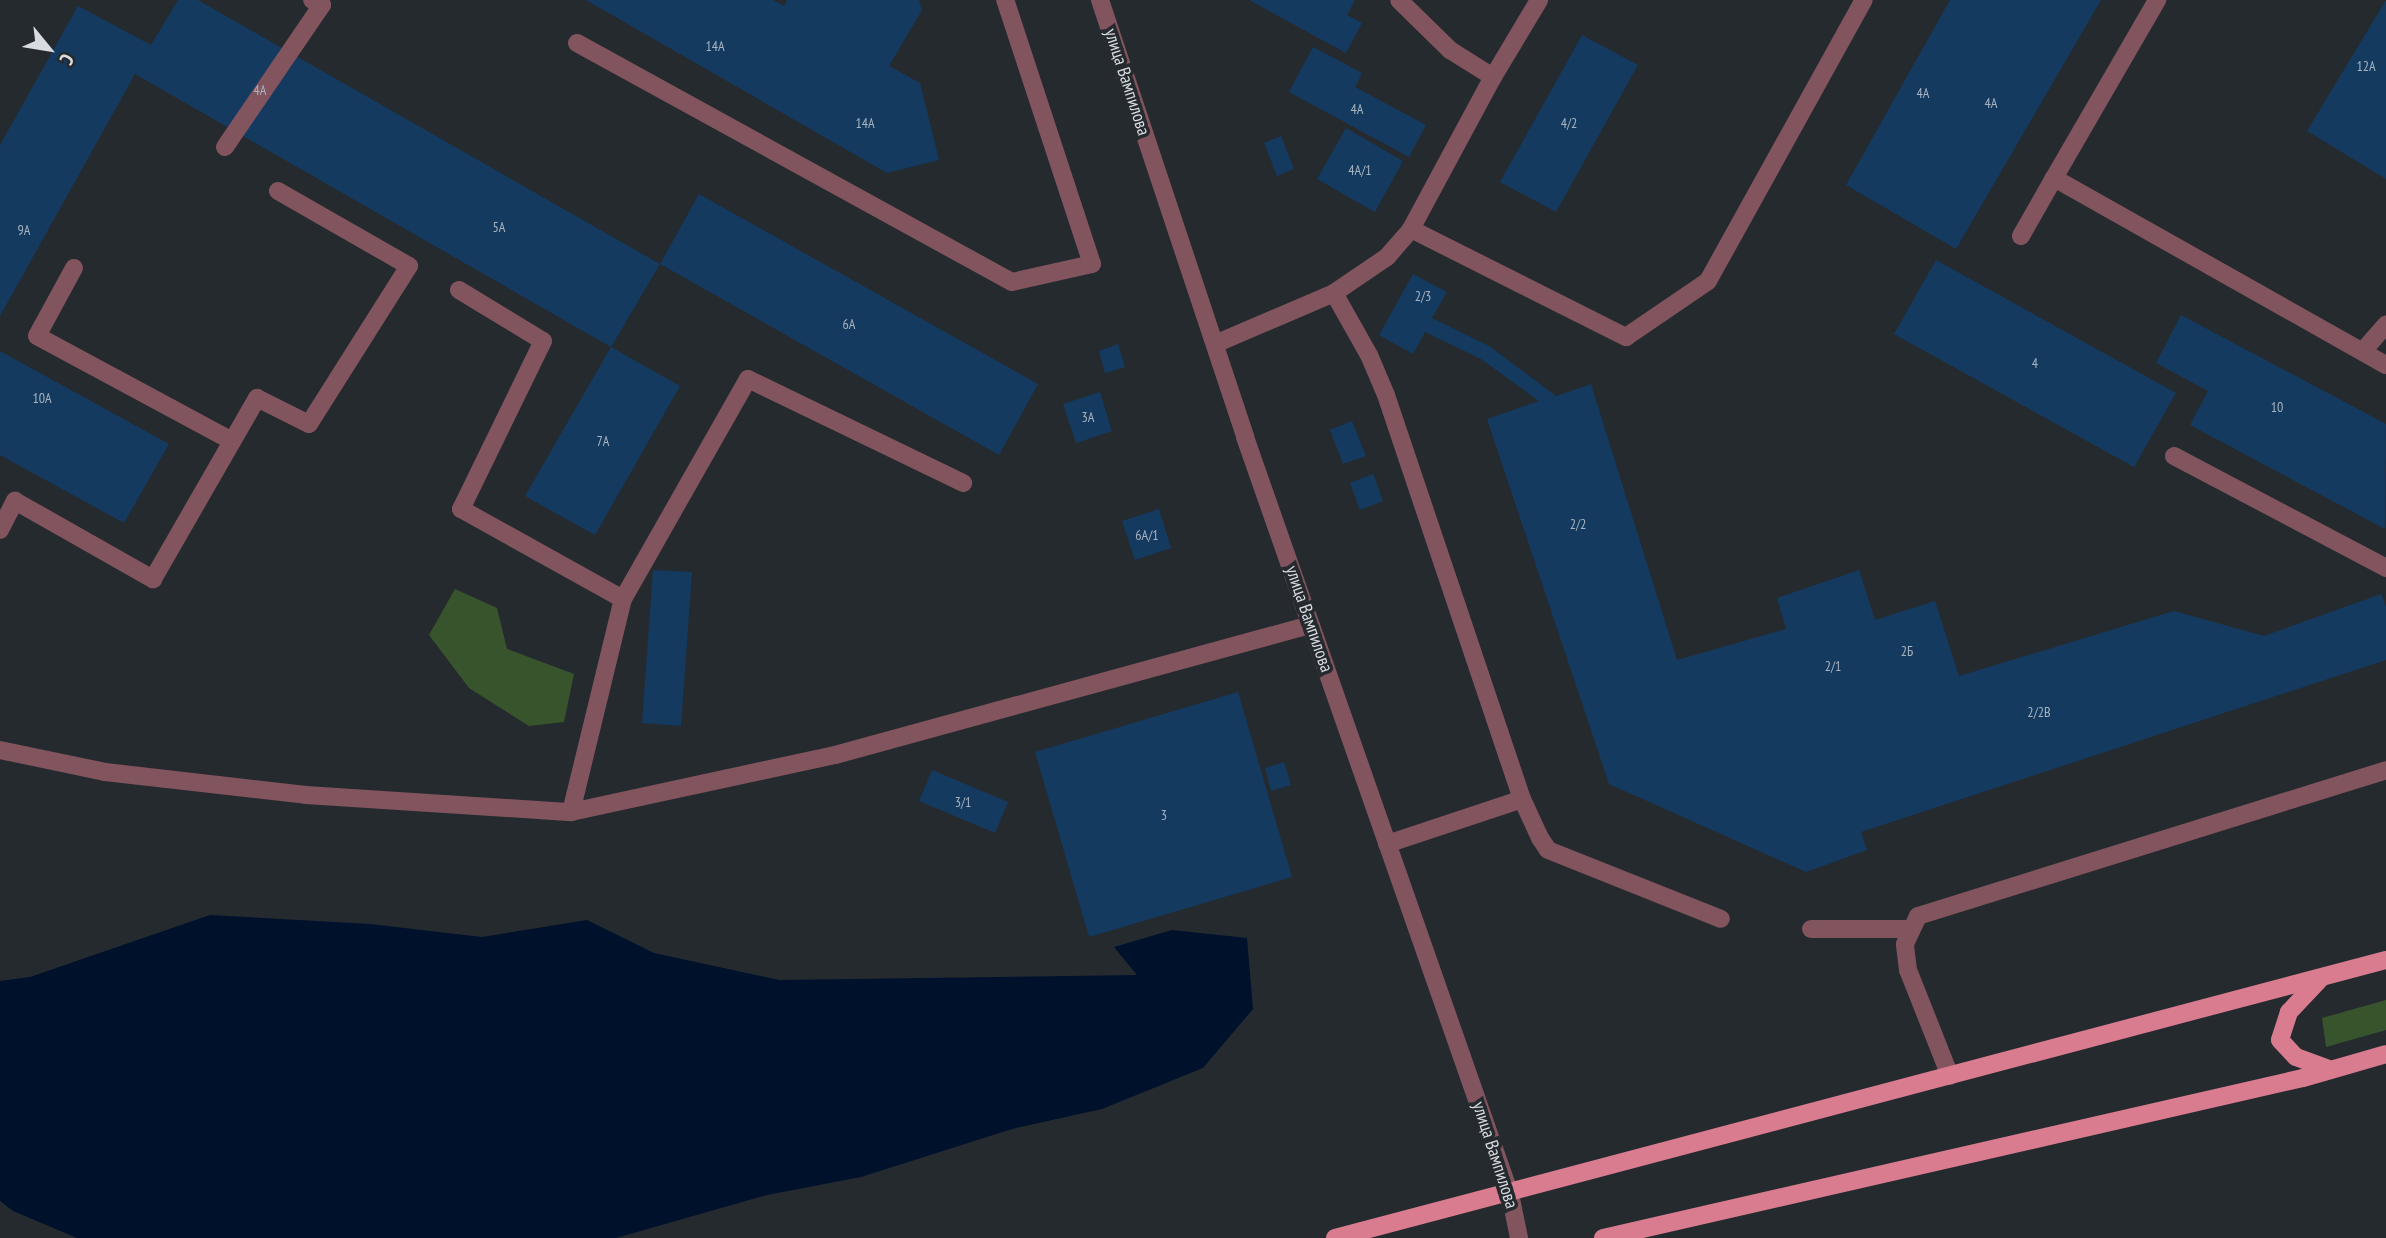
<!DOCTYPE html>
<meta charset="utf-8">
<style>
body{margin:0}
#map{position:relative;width:2386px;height:1238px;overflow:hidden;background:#252a2f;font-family:"PT Sans Narrow",sans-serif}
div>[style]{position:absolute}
.green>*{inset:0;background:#38542d}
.water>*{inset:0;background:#00112c}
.building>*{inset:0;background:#143a60}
.minor>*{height:18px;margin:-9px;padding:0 9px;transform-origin:9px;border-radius:9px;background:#82545d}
.major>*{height:18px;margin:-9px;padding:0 9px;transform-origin:9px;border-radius:9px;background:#da7c8f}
span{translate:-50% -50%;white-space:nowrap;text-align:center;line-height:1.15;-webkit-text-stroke:7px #252a2f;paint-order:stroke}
.number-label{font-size:14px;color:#a7b3bf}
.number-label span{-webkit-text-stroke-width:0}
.street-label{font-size:18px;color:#d8dbdf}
.north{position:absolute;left:14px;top:14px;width:70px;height:70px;-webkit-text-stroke:5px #252a2f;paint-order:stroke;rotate:120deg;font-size:19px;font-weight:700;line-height:28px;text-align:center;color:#d8dbdf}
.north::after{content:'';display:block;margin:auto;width:24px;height:32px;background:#d8dbdf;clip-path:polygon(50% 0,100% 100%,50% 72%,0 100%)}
</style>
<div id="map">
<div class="green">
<i style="clip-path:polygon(455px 589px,497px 608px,507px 649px,574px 674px,564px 722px,529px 726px,469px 688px,429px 635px)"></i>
<i style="clip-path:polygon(2386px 1000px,2386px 1030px,2326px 1047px,2322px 1018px)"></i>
</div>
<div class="water">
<i style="clip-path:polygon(210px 915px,370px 924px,482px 937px,587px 920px,654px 953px,779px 980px,1137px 975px,1114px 947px,1172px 930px,1247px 938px,1253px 1009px,1203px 1068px,1102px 1109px,1012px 1129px,861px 1177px,767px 1195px,616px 1238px,77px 1238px,13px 1211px,0 1201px,0 981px,30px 977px)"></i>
</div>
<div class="building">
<i style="clip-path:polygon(178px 0,198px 0,660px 264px,611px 347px,135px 74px,0 316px,0 145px,78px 6px,151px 45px)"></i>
<i style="clip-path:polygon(586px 0,773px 0,784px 6px,787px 0,919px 0,922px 10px,889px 66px,920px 83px,939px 160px,887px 173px)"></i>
<i style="clip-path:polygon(1249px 0,1355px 0,1347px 15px,1362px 23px,1346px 53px)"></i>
<i style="clip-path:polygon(1950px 0,2101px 0,1956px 249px,1846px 185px)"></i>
<i style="clip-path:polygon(2386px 0,2386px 179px,2307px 131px)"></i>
<i style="clip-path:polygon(1582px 35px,1638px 65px,1556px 212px,1500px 182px)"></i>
<i style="clip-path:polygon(1313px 47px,1362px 73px,1355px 87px,1426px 125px,1409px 157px,1289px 92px)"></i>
<i style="clip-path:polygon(1346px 128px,1403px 161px,1375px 212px,1317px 179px)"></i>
<i style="clip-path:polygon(1281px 136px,1294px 169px,1277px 176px,1264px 143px)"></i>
<i style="clip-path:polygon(699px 194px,1038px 384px,999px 455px,660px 264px)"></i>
<i style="clip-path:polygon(1936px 260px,2176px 393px,2134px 467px,1894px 334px)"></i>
<i style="clip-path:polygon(1413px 274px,1447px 292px,1432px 318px,1489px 346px,1556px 396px,1591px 384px,1677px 660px,1786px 629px,1777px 598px,1859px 570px,1875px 620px,1935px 601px,1959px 676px,2174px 611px,2264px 636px,2381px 594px,2386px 607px,2386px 660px,1861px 832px,1867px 850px,1806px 872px,1609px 784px,1487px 419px,1539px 401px,1481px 359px,1425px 332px,1413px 354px,1379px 335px)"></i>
<i style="clip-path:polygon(2181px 315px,2386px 424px,2385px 529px,2190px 425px,2208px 391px,2156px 363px)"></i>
<i style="clip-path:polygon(1118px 344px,1125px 367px,1105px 373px,1099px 351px)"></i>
<i style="clip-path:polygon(611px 347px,680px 386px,595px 535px,525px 496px)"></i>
<i style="clip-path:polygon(0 351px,169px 444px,124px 523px,0 455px)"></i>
<i style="clip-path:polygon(1100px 392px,1112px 431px,1076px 443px,1063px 404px)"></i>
<i style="clip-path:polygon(1352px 421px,1366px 456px,1343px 464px,1330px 430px)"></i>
<i style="clip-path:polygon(1373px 474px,1383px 501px,1360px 510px,1350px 483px)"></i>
<i style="clip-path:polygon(1159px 509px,1171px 548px,1135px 560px,1122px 521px)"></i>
<i style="clip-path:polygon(653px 570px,692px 572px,681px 726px,642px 723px)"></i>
<i style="clip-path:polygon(1238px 692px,1292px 877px,1089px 937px,1035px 752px)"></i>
<i style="clip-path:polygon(1284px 762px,1291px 785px,1271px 791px,1265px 768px)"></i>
<i style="clip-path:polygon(932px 770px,1008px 802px,995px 833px,919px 801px)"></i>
</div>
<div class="minor">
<i style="left:1100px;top:0;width:460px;rotate:71.6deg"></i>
<i style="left:1245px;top:437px;width:802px;rotate:70.71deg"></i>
<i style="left:1510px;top:1194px;width:45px;rotate:78.4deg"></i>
<i style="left:577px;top:43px;width:496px;rotate:28.8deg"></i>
<i style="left:1012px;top:282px;width:82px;rotate:-12.7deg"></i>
<i style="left:1092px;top:264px;width:278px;rotate:-108.2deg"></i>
<i style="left:1493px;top:77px;width:90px;rotate:-59.1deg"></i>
<i style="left:225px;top:147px;width:172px;rotate:-55.7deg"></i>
<i style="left:322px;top:5px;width:11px;rotate:-153deg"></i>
<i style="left:2054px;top:178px;width:206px;rotate:-59.9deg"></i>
<i style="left:1411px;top:229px;width:241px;rotate:26.7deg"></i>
<i style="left:1626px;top:337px;width:99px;rotate:-34.3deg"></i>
<i style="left:1708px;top:281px;width:321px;rotate:-61deg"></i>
<i style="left:2021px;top:236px;width:67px;rotate:-60.4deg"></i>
<i style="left:2054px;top:178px;width:381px;rotate:29.4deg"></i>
<i style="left:74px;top:268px;width:77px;rotate:118.6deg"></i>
<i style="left:37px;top:336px;width:221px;rotate:28.3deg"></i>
<i style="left:459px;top:290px;width:98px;rotate:31.3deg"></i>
<i style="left:543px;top:341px;width:187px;rotate:116deg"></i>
<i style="left:461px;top:509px;width:185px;rotate:29.1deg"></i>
<i style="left:1334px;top:293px;width:71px;rotate:60.6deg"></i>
<i style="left:1369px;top:355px;width:43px;rotate:67deg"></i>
<i style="left:1386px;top:395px;width:426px;rotate:71.4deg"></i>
<i style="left:1522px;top:799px;width:43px;rotate:65.2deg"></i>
<i style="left:1540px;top:838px;width:14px;rotate:56deg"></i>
<i style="left:1548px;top:850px;width:186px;rotate:21.7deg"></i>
<i style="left:1215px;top:344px;width:129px;rotate:-23.2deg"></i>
<i style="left:1334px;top:293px;width:64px;rotate:-34.2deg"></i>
<i style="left:1387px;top:257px;width:37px;rotate:-49deg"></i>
<i style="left:1411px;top:229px;width:173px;rotate:-61.7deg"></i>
<i style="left:1493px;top:77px;width:51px;rotate:-147.9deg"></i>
<i style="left:1450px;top:50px;width:71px;rotate:-135.6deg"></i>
<i style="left:2363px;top:351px;width:35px;rotate:-49deg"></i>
<i style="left:2174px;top:456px;width:240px;rotate:27.8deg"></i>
<i style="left:0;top:530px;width:33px;rotate:-63deg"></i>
<i style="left:15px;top:501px;width:159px;rotate:29.5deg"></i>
<i style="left:153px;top:579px;width:209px;rotate:-60.1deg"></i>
<i style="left:257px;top:398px;width:58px;rotate:26.6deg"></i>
<i style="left:309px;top:424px;width:187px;rotate:-57.7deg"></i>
<i style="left:409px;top:266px;width:151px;rotate:-150.2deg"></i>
<i style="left:0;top:750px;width:107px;rotate:11.8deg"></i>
<i style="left:105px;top:772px;width:202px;rotate:6.5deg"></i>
<i style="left:306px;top:795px;width:266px;rotate:3.7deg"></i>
<i style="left:571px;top:812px;width:270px;rotate:-12.2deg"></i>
<i style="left:835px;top:755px;width:493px;rotate:-15.3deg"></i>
<i style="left:571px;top:812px;width:219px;rotate:-76.3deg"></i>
<i style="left:623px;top:599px;width:253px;rotate:-60.4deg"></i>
<i style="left:748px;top:379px;width:239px;rotate:25.8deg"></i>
<i style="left:1387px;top:844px;width:142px;rotate:-18.4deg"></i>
<i style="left:1811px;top:929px;width:98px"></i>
<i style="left:1950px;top:1076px;width:114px;rotate:-111.6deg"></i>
<i style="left:1908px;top:970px;width:26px;rotate:-97deg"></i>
<i style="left:1905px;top:944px;width:31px;rotate:-65deg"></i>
<i style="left:1918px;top:916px;width:490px;rotate:-17.3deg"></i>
</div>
<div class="major">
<i style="left:2321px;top:978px;width:47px;rotate:133.3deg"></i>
<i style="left:2289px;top:1012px;width:29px;rotate:108deg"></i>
<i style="left:2280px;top:1040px;width:23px;rotate:47deg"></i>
<i style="left:2296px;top:1057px;width:37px;rotate:20deg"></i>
<i style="left:1335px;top:1238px;width:1087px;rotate:-14.82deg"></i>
<i style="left:1603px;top:1238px;width:718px;rotate:-12.88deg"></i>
<i style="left:2303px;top:1078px;width:86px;rotate:-16.1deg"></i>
</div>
<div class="number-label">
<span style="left:715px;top:46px">14А</span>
<span style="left:2366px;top:66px">12А</span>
<span style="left:260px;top:90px">4А</span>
<span style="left:1923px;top:93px">4А</span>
<span style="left:1991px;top:103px">4А</span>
<span style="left:1357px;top:109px">4А</span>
<span style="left:865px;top:123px">14А</span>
<span style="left:1569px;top:123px">4/2</span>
<span style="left:1360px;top:170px">4А/1</span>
<span style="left:499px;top:227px">5А</span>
<span style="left:24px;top:230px">9А</span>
<span style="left:1423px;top:296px">2/3</span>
<span style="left:849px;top:324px">6А</span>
<span style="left:2035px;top:363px">4</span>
<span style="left:42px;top:398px">10А</span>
<span style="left:2277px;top:407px">10</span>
<span style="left:1088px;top:417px">3А</span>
<span style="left:603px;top:441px">7А</span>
<span style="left:1578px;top:524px">2/2</span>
<span style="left:1147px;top:535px">6А/1</span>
<span style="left:1907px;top:651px">2Б</span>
<span style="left:1833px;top:666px">2/1</span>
<span style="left:2039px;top:712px">2/2В</span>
<span style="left:963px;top:802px">3/1</span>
<span style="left:1164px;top:815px">3</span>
</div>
<div class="street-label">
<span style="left:1127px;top:82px;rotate:72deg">улица Вампилова</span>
<span style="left:1309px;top:619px;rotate:71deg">улица Вампилова</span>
<span style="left:1495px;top:1155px;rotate:72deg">улица Вампилова</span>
</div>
<div class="north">С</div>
</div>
